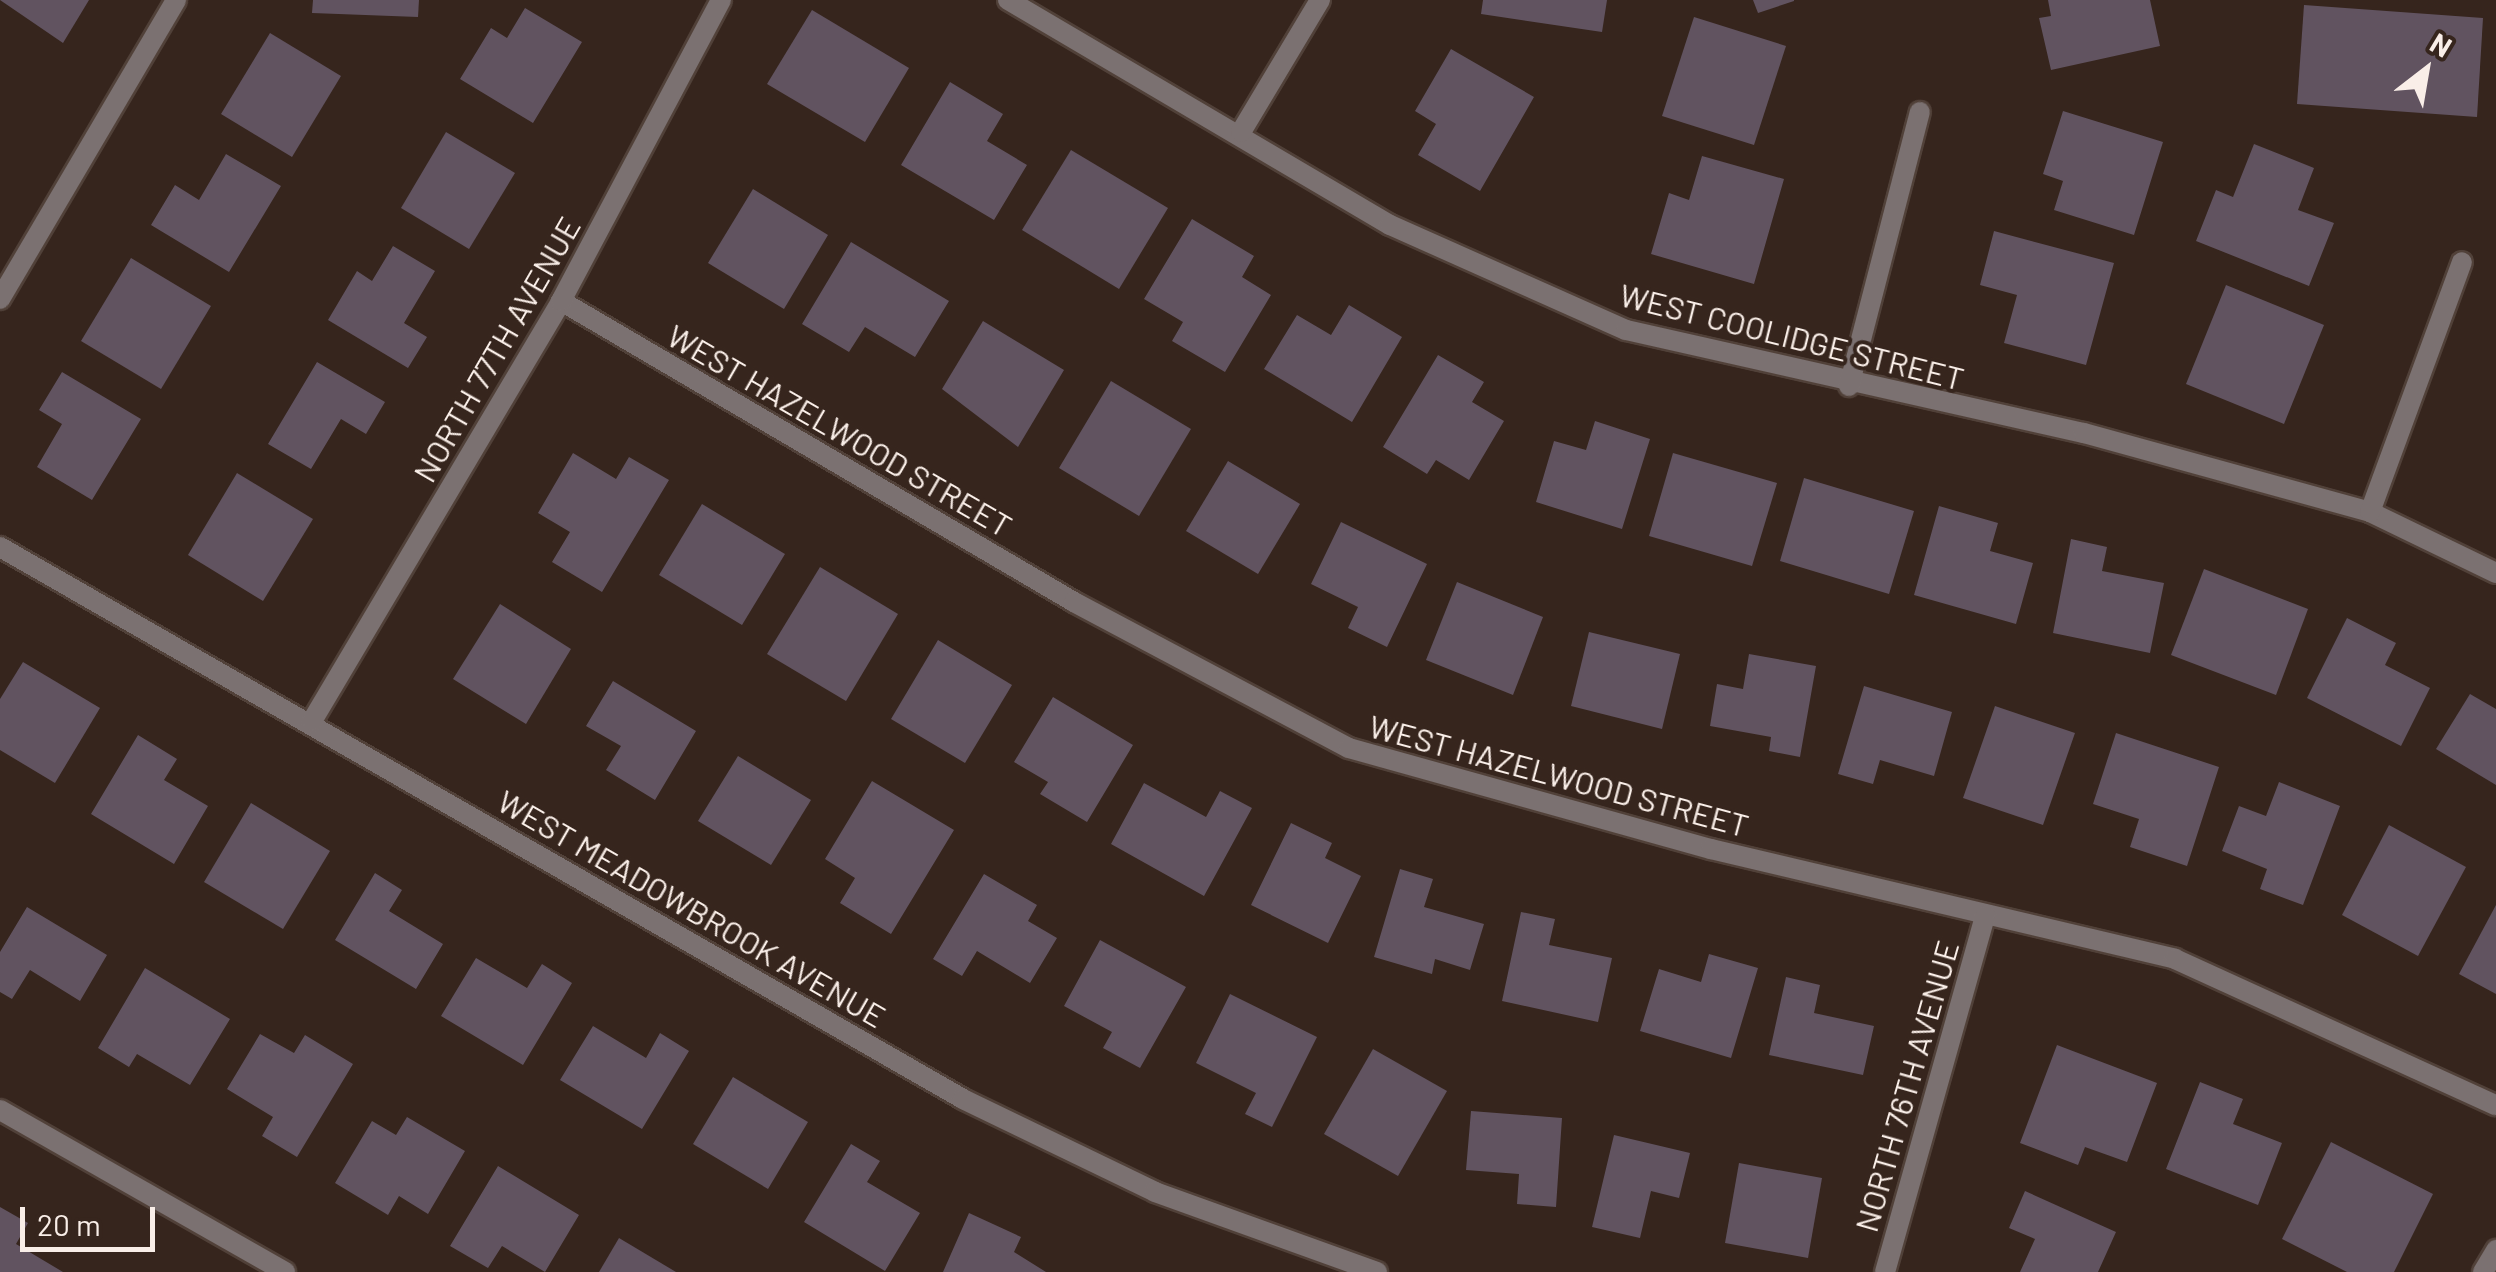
<!DOCTYPE html>
<style>
body{margin:0}
#map{position:relative;width:2496px;height:1272px;overflow:hidden;background:#36251d;font-family:Barlow,sans-serif}
div>[style]{position:absolute}
.building>*{inset:0;background:#615360}
.roads{filter:drop-shadow(2px 0 #514139) drop-shadow(-2px 0 #514139) drop-shadow(0 2px #514139) drop-shadow(0 -2px #514139)}
.minor>*{height:20px;margin:-10px;padding:0 10px;transform-origin:10px;border-radius:10px;background:#7b7171}
span{translate:-50% -50%;white-space:nowrap;text-align:center;line-height:1.15;-webkit-text-stroke:8px #36251d;paint-order:stroke}
.street-label{font-size:32px;color:#f9eee8}
.north{position:absolute;left:2376px;top:20px;width:100px;height:100px;-webkit-text-stroke:8px #36251d;paint-order:stroke;rotate:31deg;font-size:28px;font-weight:700;line-height:40px;text-align:center;color:#f9eee8}
.north::after{content:'';display:block;margin:auto;width:35px;height:45px;background:#f9eee8;clip-path:polygon(50% 0,100% 100%,50% 72%,0 100%)}
.scale{position:absolute;left:20px;top:1207px;width:135px;height:45px;box-sizing:border-box;border:5px solid #f9eee8;border-top:0;padding-left:12px;font-size:30px;line-height:35px;white-space:nowrap;color:#f9eee8;-webkit-text-stroke:8px #36251d;paint-order:stroke}
</style>
<div id="map">
<div class="building">
<i style="clip-path:polygon(0 0,89px 0,63px 43px)"></i>
<i style="clip-path:polygon(313px 0,419px 0,418px 17px,312px 13px)"></i>
<i style="clip-path:polygon(1483px 0,1607px 0,1602px 32px,1481px 14px)"></i>
<i style="clip-path:polygon(1753px 0,1794px 0,1794px 1px,1758px 13px)"></i>
<i style="clip-path:polygon(2048px 0,2150px 0,2160px 46px,2051px 70px,2039px 18px,2051px 16px)"></i>
<i style="clip-path:polygon(2304px 5px,2483px 18px,2477px 117px,2297px 104px)"></i>
<i style="clip-path:polygon(525px 8px,582px 42px,533px 123px,460px 79px,491px 28px,507px 38px)"></i>
<i style="clip-path:polygon(812px 10px,909px 68px,865px 142px,767px 84px)"></i>
<i style="clip-path:polygon(1694px 17px,1786px 46px,1754px 145px,1662px 116px)"></i>
<i style="clip-path:polygon(270px 33px,341px 76px,292px 157px,221px 114px)"></i>
<i style="clip-path:polygon(1451px 49px,1534px 97px,1480px 191px,1418px 155px,1436px 124px,1415px 111px)"></i>
<i style="clip-path:polygon(950px 82px,1003px 114px,987px 141px,1027px 165px,994px 220px,901px 165px)"></i>
<i style="clip-path:polygon(2063px 111px,2163px 142px,2134px 235px,2054px 210px,2063px 181px,2043px 174px)"></i>
<i style="clip-path:polygon(446px 132px,515px 173px,469px 249px,401px 208px)"></i>
<i style="clip-path:polygon(2254px 144px,2314px 168px,2298px 210px,2334px 223px,2309px 286px,2196px 241px,2216px 190px,2233px 197px)"></i>
<i style="clip-path:polygon(1071px 150px,1168px 208px,1119px 289px,1022px 230px)"></i>
<i style="clip-path:polygon(226px 154px,281px 186px,229px 272px,151px 225px,175px 185px,199px 200px)"></i>
<i style="clip-path:polygon(1702px 156px,1784px 179px,1754px 284px,1651px 254px,1669px 193px,1689px 200px)"></i>
<i style="clip-path:polygon(753px 189px,828px 235px,784px 309px,708px 263px)"></i>
<i style="clip-path:polygon(1192px 219px,1254px 256px,1242px 277px,1271px 295px,1225px 372px,1172px 341px,1183px 322px,1144px 299px)"></i>
<i style="clip-path:polygon(1994px 231px,2114px 263px,2086px 365px,2004px 343px,2017px 295px,1980px 285px)"></i>
<i style="clip-path:polygon(851px 242px,949px 301px,915px 357px,865px 327px,849px 352px,802px 324px)"></i>
<i style="clip-path:polygon(393px 246px,435px 271px,404px 323px,427px 337px,408px 368px,328px 320px,357px 271px,372px 281px)"></i>
<i style="clip-path:polygon(131px 258px,211px 306px,161px 389px,81px 341px)"></i>
<i style="clip-path:polygon(2226px 285px,2324px 325px,2284px 424px,2186px 384px)"></i>
<i style="clip-path:polygon(1349px 305px,1402px 337px,1352px 422px,1264px 369px,1297px 315px,1331px 335px)"></i>
<i style="clip-path:polygon(983px 321px,1064px 370px,1018px 447px,942px 389px)"></i>
<i style="clip-path:polygon(1438px 355px,1484px 382px,1472px 402px,1504px 421px,1469px 480px,1436px 460px,1427px 474px,1383px 447px)"></i>
<i style="clip-path:polygon(317px 362px,385px 402px,366px 434px,341px 419px,311px 469px,268px 444px)"></i>
<i style="clip-path:polygon(62px 372px,141px 419px,92px 500px,37px 467px,62px 424px,39px 410px)"></i>
<i style="clip-path:polygon(1111px 381px,1191px 429px,1139px 516px,1059px 468px)"></i>
<i style="clip-path:polygon(1595px 421px,1650px 439px,1622px 529px,1536px 502px,1554px 441px,1586px 450px)"></i>
<i style="clip-path:polygon(573px 453px,616px 479px,629px 457px,669px 480px,602px 592px,552px 562px,570px 532px,538px 513px)"></i>
<i style="clip-path:polygon(1673px 453px,1777px 483px,1752px 566px,1649px 536px)"></i>
<i style="clip-path:polygon(1228px 461px,1300px 504px,1258px 574px,1186px 531px)"></i>
<i style="clip-path:polygon(237px 473px,313px 519px,263px 601px,188px 555px)"></i>
<i style="clip-path:polygon(1804px 478px,1914px 511px,1889px 594px,1780px 561px)"></i>
<i style="clip-path:polygon(702px 504px,785px 554px,742px 625px,659px 575px)"></i>
<i style="clip-path:polygon(1939px 506px,1998px 523px,1990px 551px,2033px 563px,2016px 624px,1914px 595px)"></i>
<i style="clip-path:polygon(1341px 522px,1427px 564px,1387px 647px,1348px 628px,1358px 607px,1311px 584px)"></i>
<i style="clip-path:polygon(2071px 539px,2107px 547px,2102px 571px,2164px 583px,2150px 653px,2053px 633px)"></i>
<i style="clip-path:polygon(820px 567px,898px 614px,846px 701px,767px 654px)"></i>
<i style="clip-path:polygon(2204px 569px,2308px 609px,2276px 695px,2171px 655px)"></i>
<i style="clip-path:polygon(1457px 582px,1543px 617px,1513px 695px,1426px 660px)"></i>
<i style="clip-path:polygon(500px 604px,571px 649px,526px 724px,453px 679px)"></i>
<i style="clip-path:polygon(2347px 618px,2396px 643px,2385px 665px,2430px 688px,2401px 746px,2307px 698px)"></i>
<i style="clip-path:polygon(1589px 632px,1680px 654px,1662px 729px,1571px 706px)"></i>
<i style="clip-path:polygon(938px 640px,1012px 685px,965px 763px,891px 719px)"></i>
<i style="clip-path:polygon(1749px 654px,1816px 666px,1800px 757px,1769px 751px,1771px 737px,1710px 726px,1717px 684px,1743px 689px)"></i>
<i style="clip-path:polygon(23px 662px,100px 708px,55px 783px,0 750px,0 699px)"></i>
<i style="clip-path:polygon(613px 681px,696px 731px,655px 800px,606px 770px,621px 746px,586px 726px)"></i>
<i style="clip-path:polygon(1864px 686px,1952px 712px,1934px 776px,1880px 760px,1873px 784px,1838px 774px)"></i>
<i style="clip-path:polygon(2470px 694px,2496px 709px,2496px 785px,2436px 749px)"></i>
<i style="clip-path:polygon(1053px 697px,1133px 745px,1087px 822px,1040px 794px,1048px 782px,1014px 762px)"></i>
<i style="clip-path:polygon(1995px 706px,2075px 733px,2043px 825px,1963px 798px)"></i>
<i style="clip-path:polygon(2116px 733px,2219px 767px,2187px 866px,2130px 847px,2139px 819px,2093px 804px)"></i>
<i style="clip-path:polygon(138px 735px,177px 759px,164px 780px,208px 806px,174px 864px,91px 814px)"></i>
<i style="clip-path:polygon(738px 756px,811px 800px,771px 865px,698px 821px)"></i>
<i style="clip-path:polygon(872px 781px,954px 830px,891px 934px,840px 903px,855px 878px,825px 859px)"></i>
<i style="clip-path:polygon(2279px 782px,2340px 806px,2303px 905px,2260px 889px,2267px 869px,2222px 851px,2239px 806px,2266px 816px)"></i>
<i style="clip-path:polygon(1144px 783px,1206px 817px,1220px 791px,1252px 808px,1204px 896px,1111px 844px)"></i>
<i style="clip-path:polygon(251px 803px,330px 851px,283px 929px,204px 882px)"></i>
<i style="clip-path:polygon(1291px 823px,1332px 843px,1325px 858px,1361px 876px,1328px 943px,1251px 905px)"></i>
<i style="clip-path:polygon(2389px 825px,2466px 867px,2418px 956px,2342px 915px)"></i>
<i style="clip-path:polygon(1400px 869px,1433px 879px,1424px 907px,1484px 924px,1470px 970px,1435px 959px,1432px 974px,1374px 957px)"></i>
<i style="clip-path:polygon(375px 873px,402px 890px,389px 911px,443px 944px,416px 989px,335px 940px)"></i>
<i style="clip-path:polygon(984px 874px,1037px 905px,1028px 921px,1057px 938px,1030px 983px,977px 951px,962px 976px,933px 959px)"></i>
<i style="clip-path:polygon(2496px 905px,2496px 994px,2459px 974px)"></i>
<i style="clip-path:polygon(27px 907px,107px 955px,80px 1001px,30px 970px,12px 999px,0 992px,0 952px)"></i>
<i style="clip-path:polygon(1521px 912px,1555px 919px,1549px 945px,1612px 958px,1598px 1022px,1502px 1001px)"></i>
<i style="clip-path:polygon(1100px 940px,1186px 987px,1140px 1068px,1103px 1048px,1112px 1032px,1064px 1006px)"></i>
<i style="clip-path:polygon(1709px 954px,1758px 968px,1731px 1058px,1640px 1031px,1659px 969px,1701px 982px)"></i>
<i style="clip-path:polygon(476px 958px,527px 988px,542px 964px,572px 983px,523px 1065px,441px 1016px)"></i>
<i style="clip-path:polygon(145px 968px,230px 1019px,190px 1085px,137px 1054px,129px 1067px,98px 1048px)"></i>
<i style="clip-path:polygon(1786px 977px,1820px 985px,1814px 1013px,1874px 1026px,1863px 1075px,1769px 1055px)"></i>
<i style="clip-path:polygon(1230px 994px,1317px 1037px,1272px 1127px,1245px 1114px,1256px 1093px,1196px 1063px)"></i>
<i style="clip-path:polygon(593px 1026px,646px 1058px,660px 1033px,689px 1051px,642px 1129px,560px 1080px)"></i>
<i style="clip-path:polygon(260px 1034px,294px 1053px,305px 1035px,353px 1064px,297px 1157px,262px 1136px,273px 1117px,227px 1089px)"></i>
<i style="clip-path:polygon(2057px 1045px,2157px 1083px,2127px 1162px,2085px 1147px,2078px 1165px,2020px 1143px)"></i>
<i style="clip-path:polygon(1373px 1049px,1447px 1091px,1398px 1176px,1324px 1134px)"></i>
<i style="clip-path:polygon(733px 1077px,808px 1122px,768px 1189px,693px 1144px)"></i>
<i style="clip-path:polygon(2200px 1082px,2243px 1099px,2233px 1124px,2282px 1143px,2258px 1205px,2166px 1169px)"></i>
<i style="clip-path:polygon(1471px 1111px,1562px 1118px,1556px 1207px,1517px 1204px,1519px 1174px,1466px 1170px)"></i>
<i style="clip-path:polygon(407px 1117px,465px 1151px,428px 1214px,399px 1196px,388px 1215px,335px 1183px,372px 1121px,396px 1135px)"></i>
<i style="clip-path:polygon(1614px 1135px,1690px 1153px,1679px 1198px,1651px 1191px,1640px 1238px,1592px 1227px)"></i>
<i style="clip-path:polygon(2331px 1142px,2433px 1194px,2394px 1272px,2347px 1272px,2282px 1239px)"></i>
<i style="clip-path:polygon(851px 1144px,880px 1161px,867px 1182px,920px 1213px,885px 1271px,804px 1222px)"></i>
<i style="clip-path:polygon(1739px 1163px,1822px 1178px,1808px 1258px,1725px 1243px)"></i>
<i style="clip-path:polygon(498px 1166px,579px 1215px,545px 1272px,502px 1246px,488px 1268px,450px 1246px)"></i>
<i style="clip-path:polygon(2025px 1191px,2116px 1232px,2098px 1272px,2020px 1272px,2035px 1239px,2009px 1228px)"></i>
<i style="clip-path:polygon(0 1207px,28px 1223px,16px 1244px,63px 1272px,0 1272px)"></i>
<i style="clip-path:polygon(969px 1213px,1021px 1237px,1014px 1252px,1046px 1272px,943px 1272px)"></i>
<i style="clip-path:polygon(619px 1238px,676px 1272px,599px 1272px)"></i>
</div>
<div class="roads">
<div class="minor">
<i style="left:1008px;top:0;width:443px;rotate:30.5deg"></i>
<i style="left:1390px;top:225px;width:258px;rotate:24deg"></i>
<i style="left:1626px;top:330px;width:469px;rotate:12.7deg"></i>
<i style="left:2084px;top:433px;width:297px;rotate:15.4deg"></i>
<i style="left:2370px;top:512px;width:140px;rotate:25.8deg"></i>
<i style="left:1241px;top:132px;width:154px;rotate:-59.1deg"></i>
<i style="left:0;top:299px;width:347px;rotate:-59.5deg"></i>
<i style="left:561px;top:301px;width:595px;rotate:30.4deg"></i>
<i style="left:1074px;top:602px;width:311px;rotate:28deg"></i>
<i style="left:1349px;top:748px;width:376px;rotate:15.6deg"></i>
<i style="left:1711px;top:849px;width:477px;rotate:13.3deg"></i>
<i style="left:2175px;top:959px;width:353px;rotate:24.5deg"></i>
<i style="left:1849px;top:386px;width:283px;rotate:-75.5deg"></i>
<i style="left:2370px;top:512px;width:266px;rotate:-69.8deg"></i>
<i style="left:0;top:547px;width:1110px;rotate:29.82deg"></i>
<i style="left:963px;top:1099px;width:213px;rotate:25.8deg"></i>
<i style="left:1155px;top:1192px;width:236px;rotate:19.8deg"></i>
<i style="left:312px;top:721px;width:488px;rotate:-59.3deg"></i>
<i style="left:561px;top:301px;width:341px;rotate:-62deg"></i>
<i style="left:0;top:1110px;width:328px;rotate:29.6deg"></i>
<i style="left:1885px;top:1272px;width:370px;rotate:-74.3deg"></i>
<i style="left:2483px;top:1272px;width:26px;rotate:-59deg"></i>
</div>
</div>
<div class="street-label">
<span style="left:1792px;top:336px;rotate:14deg">WEST COOLIDGE STREET</span>
<span style="left:496px;top:349px;rotate:-60deg">NORTH 77TH AVENUE</span>
<span style="left:840px;top:430px;rotate:30deg">WEST HAZELWOOD STREET</span>
<span style="left:1559px;top:775px;rotate:15deg">WEST HAZELWOOD STREET</span>
<span style="left:692px;top:908px;rotate:30deg">WEST MEADOWBROOK AVENUE</span>
<span style="left:1906px;top:1086px;rotate:-74deg">NORTH 76TH AVENUE</span>
</div>
<div class="north">N</div>
<div class="scale">20 m</div>
</div>
